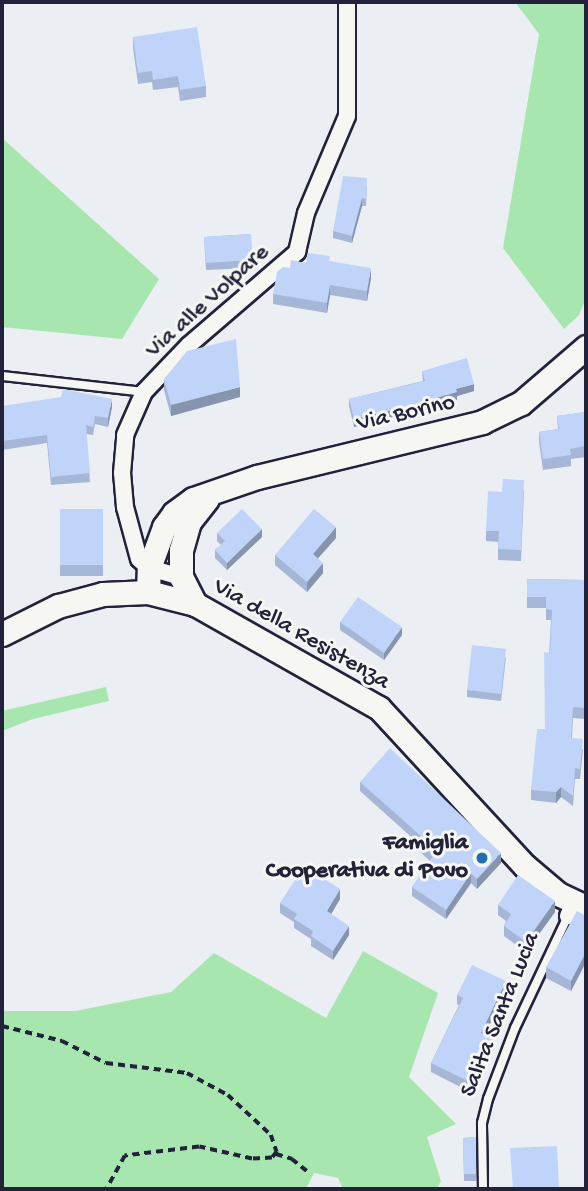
<!DOCTYPE html>
<style>
body{margin:0}
#map{position:relative;width:588px;height:1191px;overflow:hidden;background:#ebeff3;font-family:"Gochi Hand",sans-serif}
div>[style]{position:absolute}
.green>*{inset:0;background:#a7e7af}
.path>*{height:3.5px;margin-top:-1.75px;transform-origin:0;background:repeating-linear-gradient(90deg,#22223b 0 7px,transparent 0 12px)}
.roads{filter:drop-shadow(2px 0 #22223b) drop-shadow(-2px 0 #22223b) drop-shadow(0 2px #22223b) drop-shadow(0 -2px #22223b)}
.lane>*{height:8px;margin:-4px;padding:0 4px;transform-origin:4px;border-radius:4px;background:#f6f6f2}
.street>*{height:16px;margin:-8px;padding:0 8px;transform-origin:8px;border-radius:8px;background:#f6f6f2}
.secondary>*{height:23px;margin:-11.5px;padding:0 11.5px;transform-origin:11.5px;border-radius:11.5px;background:#f6f6f2}
.wall>*{inset:0;background:#a5b6d6}
.shaded-wall>*{inset:0;background:#8694ae}
.building>*{inset:0;background:#c0d4f9}
.dots>*{width:19px;height:19px;translate:-50% -50%;box-sizing:border-box;border:4px solid #f6f6f2;border-radius:50%}
span{translate:-50% -50%;white-space:nowrap;text-align:center;line-height:1.15;-webkit-text-stroke:6px #f6f6f2;paint-order:stroke}
.street-label{font-size:24px;color:#22223b}
.poi-label{font-size:24px;color:#22223b;font-weight:700}
.right{translate:-100% -50%;text-align:right}
.frame{position:absolute;inset:0;border:4px solid #22223b;pointer-events:none}
</style>
<div id="map">
<div class="green">
<i style="clip-path:polygon(515px 2px,586px 2px,586px 298px,579px 315px,564px 329px,503px 248px,539px 34px)"></i>
<i style="clip-path:polygon(2px 138px,159px 279px,122px 339px,2px 327px)"></i>
<i style="clip-path:polygon(106px 687px,109px 701px,33px 719px,2px 731px,2px 711px)"></i>
<i style="clip-path:polygon(363px 951px,438px 993px,409px 1077px,456px 1124px,427px 1137px,441px 1181px,437px 1189px,343px 1189px,338px 1178px,314px 1173px,306px 1189px,2px 1189px,2px 1011px,75px 1011px,171px 992px,214px 953px,326px 1018px)"></i>
</div>
<div class="path">
<i style="left:2px;top:1026px;width:62px;rotate:14deg"></i>
<i style="left:62px;top:1041px;width:49px;rotate:26.6deg"></i>
<i style="left:106px;top:1063px;width:82px;rotate:7deg"></i>
<i style="left:187px;top:1073px;width:47px;rotate:28.2deg"></i>
<i style="left:228px;top:1095px;width:59px;rotate:42.9deg"></i>
<i style="left:271px;top:1135px;width:18px;rotate:71deg"></i>
<i style="left:277px;top:1152px;width:8px;rotate:130deg"></i>
<i style="left:272px;top:1158px;width:20px;rotate:177deg"></i>
<i style="left:252px;top:1159px;width:54px;rotate:-167.2deg"></i>
<i style="left:199px;top:1147px;width:75px;rotate:173.1deg"></i>
<i style="left:125px;top:1156px;width:38px;rotate:119deg"></i>
<i style="left:276px;top:1154px;width:17px;rotate:17deg"></i>
<i style="left:292px;top:1159px;width:19px;rotate:39deg"></i>
</div>
<div class="roads">
<div class="lane">
<i style="left:2px;top:376px;width:143px;rotate:6.4deg"></i>
<i style="left:483px;top:1189px;width:66px;rotate:-90.9deg"></i>
<i style="left:482px;top:1123px;width:25px;rotate:-76deg"></i>
<i style="left:488px;top:1099px;width:76px;rotate:-69.2deg"></i>
<i style="left:515px;top:1028px;width:124px;rotate:-64.7deg"></i>
</div>
<div class="street">
<i style="left:181px;top:577px;width:33px;rotate:-164deg"></i>
<i style="left:149px;top:568px;width:13px;rotate:-138deg"></i>
<i style="left:139px;top:559px;width:54px;rotate:-105.1deg"></i>
<i style="left:125px;top:507px;width:34px;rotate:-95deg"></i>
<i style="left:122px;top:473px;width:38px;rotate:-85deg"></i>
<i style="left:125px;top:435px;width:47px;rotate:-66.2deg"></i>
<i style="left:144px;top:392px;width:65px;rotate:-46.2deg"></i>
<i style="left:189px;top:345px;width:143px;rotate:-40.7deg"></i>
<i style="left:297px;top:252px;width:40px;rotate:-77deg"></i>
<i style="left:306px;top:213px;width:105px;rotate:-67.1deg"></i>
<i style="left:347px;top:116px;width:114px;rotate:-90deg"></i>
<i style="left:568px;top:916px;width:14px;rotate:-65deg"></i>
</div>
<div class="secondary">
<i style="left:148px;top:592px;width:24px;rotate:-88deg"></i>
<i style="left:149px;top:568px;width:44px;rotate:-69.9deg"></i>
<i style="left:164px;top:527px;width:17px;rotate:-54deg"></i>
<i style="left:174px;top:513px;width:24px;rotate:-36deg"></i>
<i style="left:193px;top:499px;width:68px;rotate:-19deg"></i>
<i style="left:257px;top:477px;width:232px;rotate:-13.7deg"></i>
<i style="left:482px;top:422px;width:43px;rotate:-26deg"></i>
<i style="left:521px;top:403px;width:86px;rotate:-40.7deg"></i>
<i style="left:195px;top:604px;width:30px;rotate:-117deg"></i>
<i style="left:181px;top:577px;width:27px;rotate:-90deg"></i>
<i style="left:181px;top:550px;width:29px;rotate:-74deg"></i>
<i style="left:189px;top:522px;width:29px;rotate:-52deg"></i>
<i style="left:2px;top:634px;width:63px;rotate:-26.6deg"></i>
<i style="left:58px;top:606px;width:47px;rotate:-14.9deg"></i>
<i style="left:103px;top:594px;width:45px;rotate:-2.5deg"></i>
<i style="left:148px;top:592px;width:49px;rotate:14.3deg"></i>
<i style="left:195px;top:604px;width:211px;rotate:29.5deg"></i>
<i style="left:379px;top:708px;width:215px;rotate:47.3deg"></i>
<i style="left:525px;top:866px;width:43px;rotate:40.3deg"></i>
<i style="left:558px;top:894px;width:31px;rotate:25deg"></i>
</div>
</div>
<div class="wall">
<i style="clip-path:polygon(133px 37px,206px 86px,206px 97px,180px 101px,178px 87px,153px 90px,152px 82px,138px 84px,133px 48px)"></i>
<i style="clip-path:polygon(367px 185px,366px 206px,362px 206px,352px 243px,333px 238px,333px 231px)"></i>
<i style="clip-path:polygon(251px 234px,252px 268px,206px 270px,204px 237px)"></i>
<i style="clip-path:polygon(330px 261px,371px 278px,367px 301px,330px 295px,327px 313px,273px 304px,273px 294px,290px 268px,306px 263px)"></i>
<i style="clip-path:polygon(422px 371px,474px 391px,457px 396px,457px 400px,420px 410px,420px 417px,399px 423px,397px 416px,354px 427px,349px 406px,349px 399px,423px 381px)"></i>
<i style="clip-path:polygon(164px 379px,240px 397px,171px 416px,164px 390px)"></i>
<i style="clip-path:polygon(2px 406px,112px 407px,108px 427px,95px 424px,93px 435px,86px 434px,90px 482px,51px 485px,47px 443px,2px 450px)"></i>
<i style="clip-path:polygon(586px 412px,586px 457px,571px 459px,571px 466px,543px 470px,539px 442px,539px 432px,558px 429px,557px 416px)"></i>
<i style="clip-path:polygon(524px 491px,521px 561px,498px 560px,498px 542px,486px 541px,486px 531px,502px 492px)"></i>
<i style="clip-path:polygon(60px 509px,103px 509px,103px 576px,60px 576px)"></i>
<i style="clip-path:polygon(217px 533px,262px 537px,227px 570px,215px 558px,215px 550px,221px 545px,217px 541px)"></i>
<i style="clip-path:polygon(336px 538px,318px 558px,323px 573px,307px 592px,275px 565px,275px 555px)"></i>
<i style="clip-path:polygon(527px 579px,586px 580px,586px 719px,573px 718px,572px 738px,583px 750px,580px 779px,575px 779px,573px 806px,561px 797px,556px 803px,531px 800px,531px 790px,545px 729px,551px 620px,546px 620px,546px 608px,527px 608px)"></i>
<i style="clip-path:polygon(340px 622px,402px 635px,384px 660px,340px 630px)"></i>
<i style="clip-path:polygon(506px 657px,501px 701px,467px 697px,467px 690px)"></i>
<i style="clip-path:polygon(360px 782px,501px 863px,477px 889px,471px 883px,446px 919px,412px 896px,412px 887px,430px 861px,418px 850px,418px 843px,360px 791px)"></i>
<i style="clip-path:polygon(340px 899px,331px 914px,349px 935px,333px 960px,311px 946px,311px 939px,294px 928px,294px 922px,280px 913px,280px 903px)"></i>
<i style="clip-path:polygon(498px 905px,555px 912px,526px 952px,504px 936px,504px 926px,506px 921px,498px 915px)"></i>
<i style="clip-path:polygon(586px 916px,586px 962px,571px 991px,546px 978px,546px 967px)"></i>
<i style="clip-path:polygon(506px 991px,485px 1035px,494px 1049px,482px 1072px,479px 1072px,472px 1093px,431px 1072px,431px 1063px,459px 1005px,457px 1004px,457px 995px)"></i>
<i style="clip-path:polygon(476px 1137px,476px 1181px,464px 1181px,463px 1138px)"></i>
</div>
<div class="shaded-wall">
<i style="clip-path:polygon(362px 198px,362px 206px,352px 243px,352px 236px)"></i>
<i style="clip-path:polygon(371px 268px,371px 278px,367px 301px,367px 291px)"></i>
<i style="clip-path:polygon(330px 285px,330px 295px,327px 313px,327px 303px)"></i>
<i style="clip-path:polygon(474px 384px,474px 391px,457px 396px,457px 400px,420px 410px,420px 417px,399px 423px,399px 415px,419px 403px,456px 389px)"></i>
<i style="clip-path:polygon(240px 387px,240px 397px,171px 416px,171px 405px)"></i>
<i style="clip-path:polygon(112px 399px,112px 407px,108px 427px,108px 418px)"></i>
<i style="clip-path:polygon(397px 409px,397px 416px,354px 427px,354px 419px)"></i>
<i style="clip-path:polygon(336px 527px,336px 538px,313px 564px,313px 554px)"></i>
<i style="clip-path:polygon(262px 529px,262px 537px,227px 570px,227px 563px)"></i>
<i style="clip-path:polygon(323px 563px,323px 573px,307px 592px,307px 582px)"></i>
<i style="clip-path:polygon(402px 627px,402px 635px,384px 660px,384px 653px)"></i>
<i style="clip-path:polygon(561px 787px,561px 797px,556px 803px,556px 792px)"></i>
<i style="clip-path:polygon(501px 853px,501px 863px,477px 889px,477px 879px)"></i>
<i style="clip-path:polygon(471px 873px,471px 883px,446px 919px,446px 910px)"></i>
<i style="clip-path:polygon(340px 889px,340px 899px,327px 921px,327px 911px)"></i>
<i style="clip-path:polygon(555px 901px,555px 912px,526px 952px,526px 942px)"></i>
<i style="clip-path:polygon(349px 926px,349px 935px,333px 960px,333px 951px)"></i>
<i style="clip-path:polygon(586px 952px,586px 962px,571px 991px,571px 981px)"></i>
<i style="clip-path:polygon(506px 981px,506px 991px,481px 1042px,481px 1033px)"></i>
<i style="clip-path:polygon(494px 1039px,494px 1049px,482px 1072px,482px 1062px)"></i>
<i style="clip-path:polygon(479px 1062px,479px 1072px,472px 1093px,472px 1083px)"></i>
</div>
<div class="building">
<i style="clip-path:polygon(197px 27px,206px 86px,180px 90px,178px 76px,153px 80px,152px 71px,138px 73px,133px 37px)"></i>
<i style="clip-path:polygon(343px 176px,367px 178px,366px 199px,362px 198px,352px 236px,333px 231px)"></i>
<i style="clip-path:polygon(251px 234px,252px 260px,206px 263px,204px 237px)"></i>
<i style="clip-path:polygon(308px 253px,330px 256px,329px 261px,371px 268px,367px 291px,330px 285px,327px 303px,273px 294px,277px 272px,283px 267px,290px 268px,291px 260px,306px 263px)"></i>
<i style="clip-path:polygon(236px 339px,240px 387px,171px 405px,164px 379px,187px 351px)"></i>
<i style="clip-path:polygon(467px 358px,474px 384px,456px 389px,457px 392px,419px 403px,420px 410px,399px 415px,397px 409px,354px 419px,349px 399px,425px 381px,422px 371px)"></i>
<i style="clip-path:polygon(63px 389px,112px 399px,108px 418px,95px 416px,93px 427px,86px 425px,90px 473px,51px 477px,47px 435px,2px 441px,2px 406px,61px 397px)"></i>
<i style="clip-path:polygon(586px 412px,586px 446px,570px 449px,571px 455px,543px 459px,539px 432px,559px 429px,557px 416px)"></i>
<i style="clip-path:polygon(503px 479px,524px 480px,521px 550px,498px 549px,499px 531px,486px 531px,488px 491px,502px 492px)"></i>
<i style="clip-path:polygon(60px 509px,103px 509px,103px 565px,60px 565px)"></i>
<i style="clip-path:polygon(242px 509px,262px 529px,227px 563px,215px 550px,225px 541px,217px 533px)"></i>
<i style="clip-path:polygon(314px 509px,336px 527px,313px 554px,323px 563px,307px 582px,275px 555px)"></i>
<i style="clip-path:polygon(527px 579px,586px 580px,586px 708px,573px 707px,571px 738px,583px 739px,580px 769px,575px 768px,573px 796px,561px 787px,556px 792px,531px 790px,537px 729px,545px 729px,544px 652px,550px 653px,552px 610px,546px 609px,546px 597px,527px 597px)"></i>
<i style="clip-path:polygon(358px 597px,402px 627px,384px 653px,340px 622px)"></i>
<i style="clip-path:polygon(472px 645px,506px 649px,501px 694px,467px 690px)"></i>
<i style="clip-path:polygon(390px 748px,501px 853px,477px 879px,471px 873px,446px 910px,412px 887px,434px 855px,418px 841px,422px 837px,360px 782px)"></i>
<i style="clip-path:polygon(304px 866px,340px 889px,327px 911px,349px 926px,333px 951px,311px 936px,313px 931px,294px 919px,297px 914px,280px 903px)"></i>
<i style="clip-path:polygon(518px 875px,555px 901px,526px 942px,504px 926px,511px 914px,498px 905px)"></i>
<i style="clip-path:polygon(577px 911px,586px 916px,586px 952px,571px 981px,546px 967px)"></i>
<i style="clip-path:polygon(472px 965px,506px 981px,481px 1033px,494px 1039px,482px 1062px,479px 1062px,472px 1083px,431px 1063px,463px 998px,457px 995px)"></i>
<i style="clip-path:polygon(476px 1137px,476px 1174px,464px 1174px,463px 1138px)"></i>
<i style="clip-path:polygon(557px 1146px,559px 1189px,513px 1189px,510px 1148px)"></i>
</div>
<div class="dots">
<i style="left:482px;top:858px;background:#1f6fb2"></i>
</div>
<div class="street-label">
<span style="left:208px;top:302px;rotate:-42deg">Via alle Volpare</span>
<span style="left:406px;top:414px;rotate:-13deg">Via Borino</span>
<span style="left:301px;top:635px;rotate:30deg">Via della Resistenza</span>
<span style="left:501px;top:1015px;rotate:-68deg">Salita Santa Lucia</span>
</div>
<div class="poi-label">
<span class="right" style="left:468px;top:858px">Famiglia<br>Cooperativa di Povo</span>
</div>
<div class="frame"></div>
</div>
